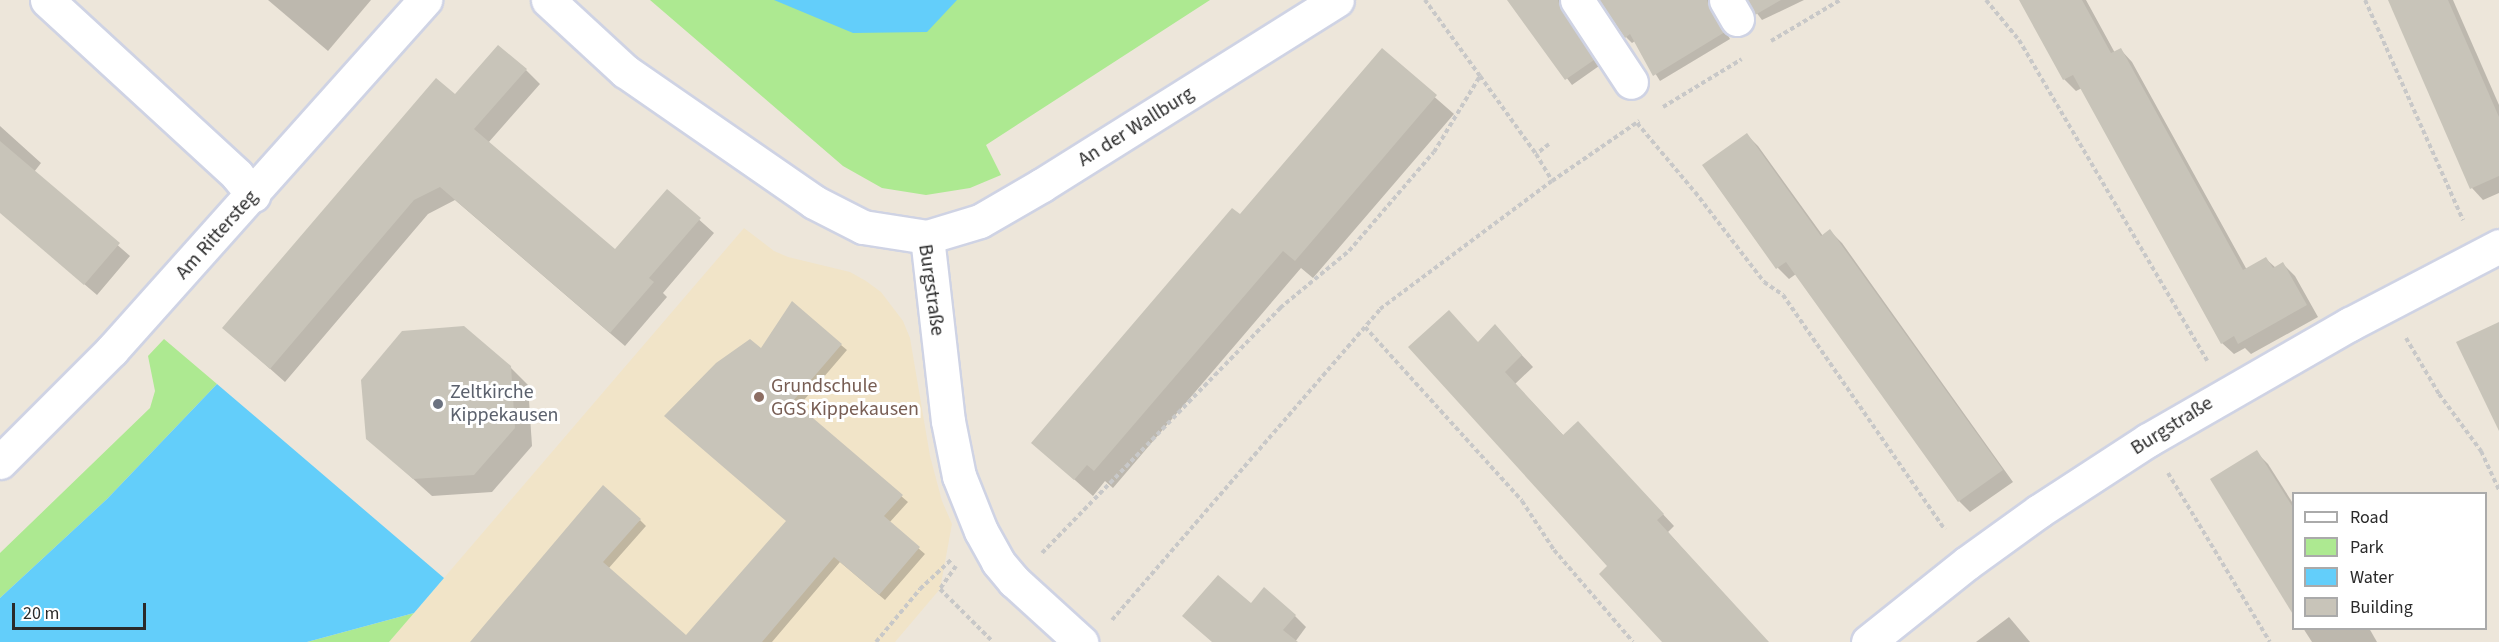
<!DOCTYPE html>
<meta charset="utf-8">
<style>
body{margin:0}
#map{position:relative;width:2499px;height:642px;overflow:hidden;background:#ede6da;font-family:"Source Sans 3",sans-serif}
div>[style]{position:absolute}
.education>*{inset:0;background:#f1e4c8}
.green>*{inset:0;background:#ade991}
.water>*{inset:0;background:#63cefa}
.shadow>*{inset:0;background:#0003}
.building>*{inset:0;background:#c8c4b9}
.path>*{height:4px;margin-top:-2px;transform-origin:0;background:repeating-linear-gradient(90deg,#c8c8c8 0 4.5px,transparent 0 7.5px)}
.roads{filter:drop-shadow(2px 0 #cfd3e4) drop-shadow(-2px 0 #cfd3e4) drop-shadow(0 2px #cfd3e4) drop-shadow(0 -2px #cfd3e4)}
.minor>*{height:33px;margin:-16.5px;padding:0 16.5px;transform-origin:16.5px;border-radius:16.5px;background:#fff}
.dots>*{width:16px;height:16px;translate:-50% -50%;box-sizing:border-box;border:3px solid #fff;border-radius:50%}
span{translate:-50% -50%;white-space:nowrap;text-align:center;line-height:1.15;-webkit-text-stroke:6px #fff;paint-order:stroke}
.street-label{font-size:20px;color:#2a2a2a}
.education-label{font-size:20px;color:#785e54}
.left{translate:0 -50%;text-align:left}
.worship-label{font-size:20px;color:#5b616d}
.legend{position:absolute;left:2292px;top:492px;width:195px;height:138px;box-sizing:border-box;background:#fff;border:2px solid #aaa;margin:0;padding:8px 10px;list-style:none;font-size:18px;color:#2a2a2a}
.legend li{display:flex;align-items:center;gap:12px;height:30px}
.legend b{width:30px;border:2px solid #aaa}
.scale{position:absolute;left:12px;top:603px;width:134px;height:27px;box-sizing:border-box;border:3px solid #2a2a2a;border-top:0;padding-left:8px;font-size:18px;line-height:21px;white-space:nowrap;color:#2a2a2a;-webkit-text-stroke:4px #fff;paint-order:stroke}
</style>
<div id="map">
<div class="education">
<i style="clip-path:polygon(744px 228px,774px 251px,788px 257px,850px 272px,866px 281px,881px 292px,903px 321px,910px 338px,930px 456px,942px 501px,952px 524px,940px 589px,895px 642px,389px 642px)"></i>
</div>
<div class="green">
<i style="clip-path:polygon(650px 0,1210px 0,986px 145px,1001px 175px,970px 188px,926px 195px,882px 188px,843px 166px)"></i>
<i style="clip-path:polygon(164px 339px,217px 384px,107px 499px,0 598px,0 553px,150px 408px,155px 391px,148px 356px)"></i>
<i style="clip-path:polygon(414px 613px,389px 642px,307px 642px)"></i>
</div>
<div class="water">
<i style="clip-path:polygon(774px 0,957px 0,927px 32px,853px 33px)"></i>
<i style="clip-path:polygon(217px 384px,444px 578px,414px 613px,307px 642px,0 642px,0 598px,107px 499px)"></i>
</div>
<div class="shadow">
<i style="clip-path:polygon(268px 0,371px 0,328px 51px)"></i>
<i style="clip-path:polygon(1509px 0,1565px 0,1564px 9px,1599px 66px,1572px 85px)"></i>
<i style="clip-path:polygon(1601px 0,1714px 0,1713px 8px,1730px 39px,1660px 81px,1635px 41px,1632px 43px,1626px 37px)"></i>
<i style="clip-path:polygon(1747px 0,1804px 0,1762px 20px)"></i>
<i style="clip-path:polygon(2020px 0,2086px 0,2115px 53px,2121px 50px,2132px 62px,2247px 270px,2266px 259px,2276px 268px,2283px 264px,2295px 276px,2318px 317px,2251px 354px,2245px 348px,2234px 354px,2222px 343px,2082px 88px,2076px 91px,2064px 79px)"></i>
<i style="clip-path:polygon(2389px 0,2453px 0,2499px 105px,2499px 193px,2483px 200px,2472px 188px)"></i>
<i style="clip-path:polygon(1382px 51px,1454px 114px,1313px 278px,1301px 268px,1113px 488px,1105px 481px,1093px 496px,1033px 443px,1240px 216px)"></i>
<i style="clip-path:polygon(526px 70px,540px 84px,488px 143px,615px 251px,667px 191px,714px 233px,663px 293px,667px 297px,625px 346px,455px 200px,428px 214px,285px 382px,224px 328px,455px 96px)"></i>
<i style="clip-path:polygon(0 126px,41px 163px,34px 172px,130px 256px,97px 295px,0 212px)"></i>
<i style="clip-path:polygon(1747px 135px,1758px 146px,1823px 236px,1830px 231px,1842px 243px,2013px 482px,1970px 512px,1959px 501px,1796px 274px,1789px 279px,1778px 268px)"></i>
<i style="clip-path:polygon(1506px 338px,1533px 367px,1515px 384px,1564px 436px,1589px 435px,1674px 526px,1668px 532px,1765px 642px,1663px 642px,1609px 566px,1478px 343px)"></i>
<i style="clip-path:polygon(841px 345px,847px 350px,798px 407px,908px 502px,889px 523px,925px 554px,885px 600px,840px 562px,772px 642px,471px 642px,640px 520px,646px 526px,608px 569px,687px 637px,788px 521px,761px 351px)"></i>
<i style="clip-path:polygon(510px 367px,528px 385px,532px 446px,492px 492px,432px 496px,368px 438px)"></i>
<i style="clip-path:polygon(2256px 452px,2268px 464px,2294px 505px,2294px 613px)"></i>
<i style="clip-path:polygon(1251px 605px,1295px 616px,1306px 627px,1295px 642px,1213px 642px)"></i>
<i style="clip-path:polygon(2009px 617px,2030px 642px,1976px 642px)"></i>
<i style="clip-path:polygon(2303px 628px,2369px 628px,2377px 642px,2312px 642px)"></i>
</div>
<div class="building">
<i style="clip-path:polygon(1507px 0,1558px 0,1561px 10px,1594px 60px,1565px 80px)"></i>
<i style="clip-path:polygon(1599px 0,1707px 0,1710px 9px,1725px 32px,1653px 76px,1630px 34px,1625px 38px)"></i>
<i style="clip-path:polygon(1748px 0,1781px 0,1755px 15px)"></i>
<i style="clip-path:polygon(2019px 0,2082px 0,2111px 53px,2121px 48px,2243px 270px,2266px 257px,2273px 268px,2283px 262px,2307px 305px,2238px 344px,2234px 336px,2221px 344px,2073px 75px,2063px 80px)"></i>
<i style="clip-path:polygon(2388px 0,2448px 0,2499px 117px,2499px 176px,2470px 189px)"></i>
<i style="clip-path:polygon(498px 45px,527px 69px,474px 129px,615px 249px,667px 189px,701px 218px,649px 278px,654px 282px,610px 333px,440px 187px,414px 200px,270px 369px,222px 328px,436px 78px,455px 94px)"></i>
<i style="clip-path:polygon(1382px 48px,1437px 95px,1295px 261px,1283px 251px,1094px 471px,1087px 465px,1074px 480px,1031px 443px,1232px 208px,1240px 214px)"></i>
<i style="clip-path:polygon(1747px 133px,1821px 236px,1830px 229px,2003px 470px,1958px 502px,1786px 262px,1776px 269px,1702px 165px)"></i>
<i style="clip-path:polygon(0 141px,120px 243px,84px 285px,0 213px)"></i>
<i style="clip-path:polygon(792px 301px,842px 344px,793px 401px,903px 495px,884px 516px,920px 547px,879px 595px,834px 557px,762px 642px,470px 642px,603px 485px,641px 519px,603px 562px,686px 635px,786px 521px,664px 416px,716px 363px,750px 339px,761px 348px)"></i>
<i style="clip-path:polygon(1449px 310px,1478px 342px,1495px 324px,1522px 355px,1505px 372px,1563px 435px,1578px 421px,1664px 514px,1657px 520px,1769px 642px,1662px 642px,1599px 574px,1607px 566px,1408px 347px)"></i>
<i style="clip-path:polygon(2499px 322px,2499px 431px,2456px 342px)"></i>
<i style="clip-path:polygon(464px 326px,511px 366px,515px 428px,474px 475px,413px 479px,366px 439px,361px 380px,402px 331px)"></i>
<i style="clip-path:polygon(2257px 450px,2294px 509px,2294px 616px,2210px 479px)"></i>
<i style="clip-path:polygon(1218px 575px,1251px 603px,1264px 587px,1296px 615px,1283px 630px,1298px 642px,1212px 642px,1182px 616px)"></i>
</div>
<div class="path">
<i style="left:1986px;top:0;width:52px;rotate:50.5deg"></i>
<i style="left:2019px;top:40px;width:372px;rotate:59.6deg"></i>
<i style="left:2365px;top:0;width:241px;rotate:66deg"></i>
<i style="left:1771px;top:41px;width:80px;rotate:-30.7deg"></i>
<i style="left:1480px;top:76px;width:96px;rotate:54.3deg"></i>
<i style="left:1663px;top:107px;width:92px;rotate:-31.3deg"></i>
<i style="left:1637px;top:123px;width:90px;rotate:50deg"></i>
<i style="left:1695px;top:192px;width:113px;rotate:52.5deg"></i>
<i style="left:1764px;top:282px;width:23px;rotate:34deg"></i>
<i style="left:1783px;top:295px;width:285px;rotate:55.4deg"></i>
<i style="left:1549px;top:144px;width:16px;rotate:142deg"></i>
<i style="left:1536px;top:154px;width:31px;rotate:59deg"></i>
<i style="left:1365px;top:327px;width:234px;rotate:47.9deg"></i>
<i style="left:1522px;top:501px;width:59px;rotate:56.9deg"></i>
<i style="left:1554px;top:550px;width:121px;rotate:49.3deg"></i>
<i style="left:2406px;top:338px;width:65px;rotate:59.5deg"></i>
<i style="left:2439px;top:394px;width:71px;rotate:53.6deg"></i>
<i style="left:2481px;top:451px;width:43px;rotate:65.2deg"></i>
<i style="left:2168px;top:473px;width:197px;rotate:58.9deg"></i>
<i style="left:1042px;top:553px;width:342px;rotate:-45.8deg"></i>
<i style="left:1280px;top:308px;width:89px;rotate:-39.6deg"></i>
<i style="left:1349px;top:251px;width:130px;rotate:-49.4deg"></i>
<i style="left:1434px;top:152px;width:89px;rotate:-58.8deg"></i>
<i style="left:1480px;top:76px;width:94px;rotate:-125.9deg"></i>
<i style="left:956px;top:566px;width:28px;rotate:125deg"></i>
<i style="left:940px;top:589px;width:75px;rotate:45deg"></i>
<i style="left:1112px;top:620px;width:411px;rotate:-49.2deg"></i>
<i style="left:1380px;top:309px;width:214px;rotate:-36.7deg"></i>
<i style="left:1552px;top:181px;width:106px;rotate:-34.6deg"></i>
<i style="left:876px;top:642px;width:69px;rotate:-50.3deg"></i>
<i style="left:920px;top:589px;width:44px;rotate:-43.2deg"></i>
</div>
<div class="roads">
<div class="minor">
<i style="left:47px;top:0;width:258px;rotate:42.6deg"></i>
<i style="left:237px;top:175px;width:26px;rotate:51deg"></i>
<i style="left:548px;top:0;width:105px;rotate:42.7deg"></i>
<i style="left:625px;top:71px;width:230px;rotate:34.7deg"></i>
<i style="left:814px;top:202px;width:55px;rotate:27deg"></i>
<i style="left:863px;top:227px;width:65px;rotate:8.9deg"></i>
<i style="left:927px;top:237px;width:185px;rotate:83.5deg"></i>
<i style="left:948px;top:421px;width:56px;rotate:78.7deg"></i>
<i style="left:959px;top:476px;width:59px;rotate:68.2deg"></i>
<i style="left:981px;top:531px;width:35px;rotate:61deg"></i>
<i style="left:998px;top:562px;width:25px;rotate:50deg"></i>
<i style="left:1014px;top:581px;width:91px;rotate:42.3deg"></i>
<i style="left:1577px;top:0;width:98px;rotate:56.6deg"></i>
<i style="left:1726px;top:0;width:22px;rotate:60deg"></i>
<i style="left:927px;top:237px;width:55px;rotate:-16.8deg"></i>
<i style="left:980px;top:221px;width:72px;rotate:-30.1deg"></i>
<i style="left:1042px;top:185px;width:348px;rotate:-32.1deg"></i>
<i style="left:0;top:462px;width:158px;rotate:-45deg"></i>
<i style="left:112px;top:350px;width:470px;rotate:-48.2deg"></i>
<i style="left:1868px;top:642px;width:127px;rotate:-38.6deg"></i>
<i style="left:1967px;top:563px;width:89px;rotate:-35.8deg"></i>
<i style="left:2039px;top:511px;width:130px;rotate:-33.1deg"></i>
<i style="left:2148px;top:440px;width:233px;rotate:-29.9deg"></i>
<i style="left:2350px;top:324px;width:168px;rotate:-27.6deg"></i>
</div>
</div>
<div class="dots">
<i style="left:759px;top:397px;background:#8d6e63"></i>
<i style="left:438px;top:404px;background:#6b7280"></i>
</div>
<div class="street-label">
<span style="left:1136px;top:127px;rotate:-32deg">An der Wallburg</span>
<span style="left:217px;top:235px;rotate:-48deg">Am Rittersteg</span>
<span style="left:931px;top:290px;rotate:82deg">Burgstraße</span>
<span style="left:2172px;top:426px;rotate:-32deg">Burgstraße</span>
</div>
<div class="education-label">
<span class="left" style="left:771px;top:398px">Grundschule<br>GGS Kippekausen</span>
</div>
<div class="worship-label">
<span class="left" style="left:450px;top:404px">Zeltkirche<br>Kippekausen</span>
</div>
<ul class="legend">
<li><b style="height:8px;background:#fff"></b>Road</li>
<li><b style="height:16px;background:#ade991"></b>Park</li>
<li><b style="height:16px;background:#63cefa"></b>Water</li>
<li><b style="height:16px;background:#c8c4b9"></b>Building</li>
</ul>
<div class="scale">20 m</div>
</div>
